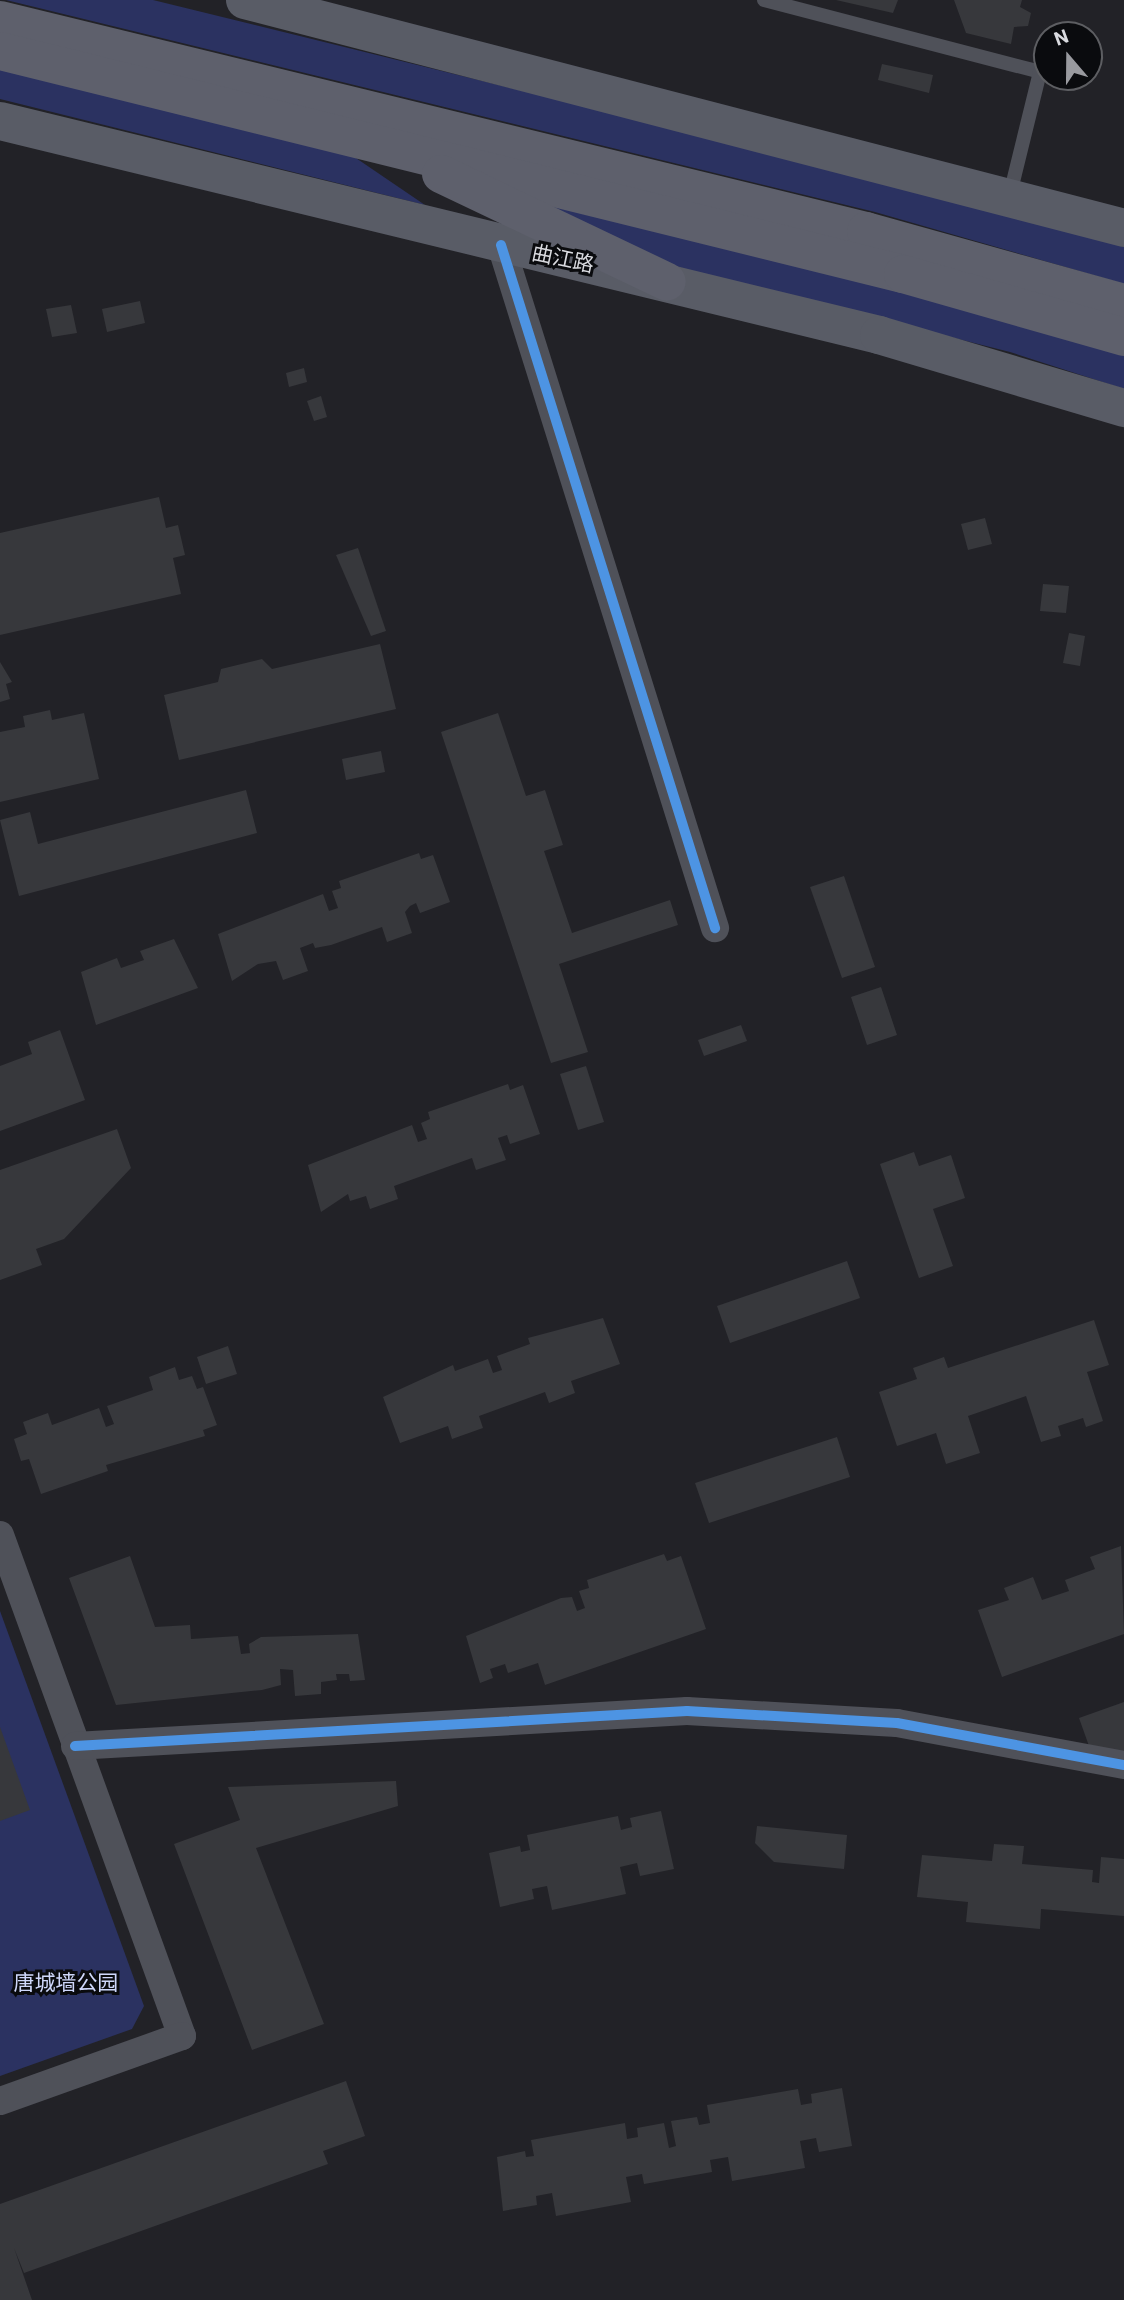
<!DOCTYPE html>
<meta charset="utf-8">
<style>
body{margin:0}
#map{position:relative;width:1124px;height:2300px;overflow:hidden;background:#222227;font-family:Roboto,"Noto Sans SC",sans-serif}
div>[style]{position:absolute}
.green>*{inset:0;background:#2b3261}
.building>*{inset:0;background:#37383c}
.lane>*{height:14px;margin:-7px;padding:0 7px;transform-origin:7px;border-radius:7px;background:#4f5159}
.street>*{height:28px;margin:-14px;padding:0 14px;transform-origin:14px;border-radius:14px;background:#4f5159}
.secondary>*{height:38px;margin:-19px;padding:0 19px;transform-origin:19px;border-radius:19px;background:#595c66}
.highway>*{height:38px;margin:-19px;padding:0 19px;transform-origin:19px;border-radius:19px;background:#5e606c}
.cycleway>*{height:10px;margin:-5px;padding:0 5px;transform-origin:5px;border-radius:5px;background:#4d94e3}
span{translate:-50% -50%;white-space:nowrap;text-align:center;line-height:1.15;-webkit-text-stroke:6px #0a0b0e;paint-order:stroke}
.street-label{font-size:21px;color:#d9dadf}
.park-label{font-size:21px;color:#cfd8fb}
.north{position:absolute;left:1033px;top:21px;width:70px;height:70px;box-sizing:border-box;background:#0a0b0e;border:2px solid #5d5e62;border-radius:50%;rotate:340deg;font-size:19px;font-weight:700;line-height:28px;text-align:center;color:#d9dadf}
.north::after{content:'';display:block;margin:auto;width:24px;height:32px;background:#999a9f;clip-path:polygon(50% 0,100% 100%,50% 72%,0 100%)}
</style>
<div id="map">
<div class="green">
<i style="clip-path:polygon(6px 0,153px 0,1011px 211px,1124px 247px,1124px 284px,875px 212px)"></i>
<i style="clip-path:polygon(0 69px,350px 154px,425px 205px,0 99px)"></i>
<i style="clip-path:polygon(540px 198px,1124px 350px,1124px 389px,1010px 352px,671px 267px,536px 205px)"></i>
<i style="clip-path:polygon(0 1611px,144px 2006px,132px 2029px,0 2076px)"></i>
</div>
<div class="building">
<i style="clip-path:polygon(836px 0,898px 0,893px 13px)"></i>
<i style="clip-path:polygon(954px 0,1022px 0,1020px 7px,1031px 13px,1028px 26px,1014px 27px,1011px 44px,966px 33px)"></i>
<i style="clip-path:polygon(882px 64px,933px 75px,929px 93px,878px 80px)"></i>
<i style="clip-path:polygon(140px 301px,145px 323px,107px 332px,102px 309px)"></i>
<i style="clip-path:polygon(71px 305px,77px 333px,52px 337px,46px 309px)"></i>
<i style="clip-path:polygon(304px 368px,307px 382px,289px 387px,286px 373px)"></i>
<i style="clip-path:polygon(321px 396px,327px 417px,314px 421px,307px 401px)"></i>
<i style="clip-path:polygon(159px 497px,166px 528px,178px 525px,185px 555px,173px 558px,181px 594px,0 635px,0 533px)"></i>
<i style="clip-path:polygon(985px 518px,992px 544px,968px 550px,961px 524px)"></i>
<i style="clip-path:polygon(358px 548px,386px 631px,371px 636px,336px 555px)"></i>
<i style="clip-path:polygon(1043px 584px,1069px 586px,1066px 613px,1040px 611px)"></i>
<i style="clip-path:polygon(1069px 633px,1085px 636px,1080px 666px,1063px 663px)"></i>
<i style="clip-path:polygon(380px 644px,396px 709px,179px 760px,164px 695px,218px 682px,221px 669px,262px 659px,272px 669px)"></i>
<i style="clip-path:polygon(0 662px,12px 682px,6px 684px,10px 699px,0 702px)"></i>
<i style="clip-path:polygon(50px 710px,52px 720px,84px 713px,99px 779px,0 802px,0 732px,25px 727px,23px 716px)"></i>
<i style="clip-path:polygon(498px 713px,526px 796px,545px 790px,563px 845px,544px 851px,572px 933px,670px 900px,678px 925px,559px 964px,588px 1052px,551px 1063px,441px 732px)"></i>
<i style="clip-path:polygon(381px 751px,385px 772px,346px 780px,342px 759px)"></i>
<i style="clip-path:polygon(246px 790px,257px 833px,19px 896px,0 820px,30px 812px,38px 844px)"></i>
<i style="clip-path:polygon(419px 853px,421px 859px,433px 855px,450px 902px,420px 913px,416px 903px,410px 906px,405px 912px,412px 933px,387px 942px,382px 927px,331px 945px,315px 948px,313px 943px,300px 948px,308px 971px,283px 980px,276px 961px,258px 964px,232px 981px,218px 934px,323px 894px,329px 911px,338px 908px,332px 891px,341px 888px,339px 881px)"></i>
<i style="clip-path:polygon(844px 876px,875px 967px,842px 978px,810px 887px)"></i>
<i style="clip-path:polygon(174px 939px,198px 988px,96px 1025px,81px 972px,117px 958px,121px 968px,144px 960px,140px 951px)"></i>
<i style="clip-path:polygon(881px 987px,897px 1035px,867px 1045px,851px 997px)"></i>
<i style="clip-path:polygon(741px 1025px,747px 1041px,704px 1056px,698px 1040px)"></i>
<i style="clip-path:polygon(60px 1030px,85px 1100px,0 1131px,0 1066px,32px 1054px,28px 1042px)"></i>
<i style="clip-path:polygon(586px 1066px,604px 1122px,578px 1130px,560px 1074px)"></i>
<i style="clip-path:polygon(508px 1084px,510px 1090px,523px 1085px,540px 1134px,510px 1144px,507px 1135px,498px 1138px,506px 1160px,476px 1170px,472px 1158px,394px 1186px,398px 1199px,370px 1209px,366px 1196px,350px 1201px,348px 1194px,321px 1212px,308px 1165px,412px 1125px,418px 1142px,427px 1139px,421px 1123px,430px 1119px,428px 1112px)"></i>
<i style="clip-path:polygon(117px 1129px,131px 1168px,64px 1239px,36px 1249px,42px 1265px,0 1280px,0 1170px)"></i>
<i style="clip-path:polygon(914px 1152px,919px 1166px,951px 1155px,965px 1198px,933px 1209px,953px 1266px,919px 1278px,880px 1164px)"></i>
<i style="clip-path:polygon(847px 1261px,860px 1298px,730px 1343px,717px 1306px)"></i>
<i style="clip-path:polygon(603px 1318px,620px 1364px,571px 1381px,575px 1393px,549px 1403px,545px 1392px,479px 1416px,483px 1428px,452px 1439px,448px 1426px,400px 1443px,383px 1397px,453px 1365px,455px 1371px,488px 1359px,493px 1373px,502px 1370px,497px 1356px,530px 1344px,528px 1338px)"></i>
<i style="clip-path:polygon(1094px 1320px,1109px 1365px,1087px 1372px,1103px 1421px,1086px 1427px,1083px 1418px,1058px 1426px,1061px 1436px,1041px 1442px,1026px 1396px,968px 1416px,980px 1453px,946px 1464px,936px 1433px,897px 1446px,879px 1392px,917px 1379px,913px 1368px,944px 1357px,948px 1368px)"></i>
<i style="clip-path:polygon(228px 1346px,237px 1374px,206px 1384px,197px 1357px)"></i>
<i style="clip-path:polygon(175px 1367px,179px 1380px,192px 1376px,197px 1389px,203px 1387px,217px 1425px,203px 1430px,205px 1436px,106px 1465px,108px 1471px,41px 1494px,29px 1459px,21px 1461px,14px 1439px,27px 1434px,23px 1422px,48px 1413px,52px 1425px,99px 1408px,106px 1427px,114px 1424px,107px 1406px,153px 1390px,149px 1377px)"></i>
<i style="clip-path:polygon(837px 1437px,850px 1477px,709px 1523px,695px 1483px)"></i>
<i style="clip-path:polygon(1121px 1546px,1124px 1634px,1002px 1677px,978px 1610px,1009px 1600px,1004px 1588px,1033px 1577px,1042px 1600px,1069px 1591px,1065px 1580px,1095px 1569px,1090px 1557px)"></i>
<i style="clip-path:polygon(664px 1554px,667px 1561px,681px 1556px,706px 1629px,545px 1685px,538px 1663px,508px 1673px,505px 1664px,490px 1669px,493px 1678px,480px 1683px,466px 1636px,561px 1598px,572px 1597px,577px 1611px,585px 1608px,579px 1591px,589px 1588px,587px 1580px)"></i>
<i style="clip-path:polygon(130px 1556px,155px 1627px,190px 1625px,191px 1639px,238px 1636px,241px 1654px,250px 1653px,249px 1644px,261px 1637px,358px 1634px,365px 1680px,350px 1681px,349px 1674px,336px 1674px,337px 1680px,321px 1682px,321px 1694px,295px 1696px,293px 1670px,280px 1669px,281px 1685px,262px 1690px,116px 1705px,69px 1578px)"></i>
<i style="clip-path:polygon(1124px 1702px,1124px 1766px,1099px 1774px,1079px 1718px)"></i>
<i style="clip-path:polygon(0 1727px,30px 1810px,0 1821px)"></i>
<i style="clip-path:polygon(396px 1781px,398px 1806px,256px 1848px,324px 2024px,252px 2050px,174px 1844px,240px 1820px,228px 1787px)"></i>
<i style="clip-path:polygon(661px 1811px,674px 1869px,640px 1876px,637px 1863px,620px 1867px,626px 1894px,552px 1910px,547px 1886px,532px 1889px,534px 1899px,500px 1907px,489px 1853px,520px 1846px,521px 1852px,530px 1850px,527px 1835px,618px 1816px,621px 1830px,632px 1827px,630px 1818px)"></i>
<i style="clip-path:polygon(757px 1826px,847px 1835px,844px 1869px,774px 1862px,755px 1843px)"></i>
<i style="clip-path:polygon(994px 1844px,1024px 1846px,1022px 1864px,1093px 1870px,1092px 1882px,1099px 1883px,1101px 1857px,1124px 1859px,1124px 1916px,1041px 1909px,1040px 1929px,966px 1922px,968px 1902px,917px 1897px,922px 1855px,992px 1861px)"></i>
<i style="clip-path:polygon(346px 2081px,365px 2136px,323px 2151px,328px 2164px,24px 2273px,14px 2248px,32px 2300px,0 2300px,0 2204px)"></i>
<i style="clip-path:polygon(842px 2088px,852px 2146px,819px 2152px,816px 2138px,800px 2141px,805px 2168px,732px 2181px,728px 2157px,710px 2160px,712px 2172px,644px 2184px,642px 2174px,626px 2177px,631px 2202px,556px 2216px,552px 2193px,536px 2196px,537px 2205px,503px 2211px,497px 2157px,525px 2151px,526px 2157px,534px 2156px,531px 2140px,625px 2123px,627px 2139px,638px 2137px,637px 2128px,664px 2123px,669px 2148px,676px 2146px,671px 2121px,697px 2117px,699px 2125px,710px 2123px,707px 2105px,798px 2089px,801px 2105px,812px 2103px,811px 2094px)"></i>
</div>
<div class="lane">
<i style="left:764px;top:0;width:285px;rotate:14.6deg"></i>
<i style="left:1040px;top:72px;width:126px;rotate:103.8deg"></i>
</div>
<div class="street">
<i style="left:501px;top:245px;width:716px;rotate:72.6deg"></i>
<i style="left:0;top:1535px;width:533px;rotate:70.04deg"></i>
<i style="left:182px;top:2036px;width:193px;rotate:160.3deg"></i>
<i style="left:75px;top:1746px;width:613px;rotate:-3.27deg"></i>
<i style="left:687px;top:1711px;width:210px;rotate:3.3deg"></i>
<i style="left:897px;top:1723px;width:231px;rotate:10.5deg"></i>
</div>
<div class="secondary">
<i style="left:245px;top:0;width:908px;rotate:14.54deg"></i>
<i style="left:0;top:121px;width:905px;rotate:13.68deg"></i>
<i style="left:879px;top:335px;width:256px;rotate:16.6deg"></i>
</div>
<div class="highway">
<i style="left:0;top:20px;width:891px;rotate:13.69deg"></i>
<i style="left:866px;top:231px;width:268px;rotate:15.6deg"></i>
<i style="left:0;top:51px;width:930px;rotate:13.87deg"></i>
<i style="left:903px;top:274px;width:230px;rotate:15.9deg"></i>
<i style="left:441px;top:174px;width:250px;rotate:25.5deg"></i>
</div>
<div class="cycleway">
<i style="left:501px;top:245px;width:716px;rotate:72.6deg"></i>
<i style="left:75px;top:1746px;width:613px;rotate:-3.27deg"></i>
<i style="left:687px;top:1711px;width:210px;rotate:3.3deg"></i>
<i style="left:897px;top:1723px;width:231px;rotate:10.5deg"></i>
</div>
<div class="street-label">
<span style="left:563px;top:259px;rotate:12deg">曲江路</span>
</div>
<div class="park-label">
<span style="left:66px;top:1983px">唐城墙公园</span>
</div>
<div class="north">N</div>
</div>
